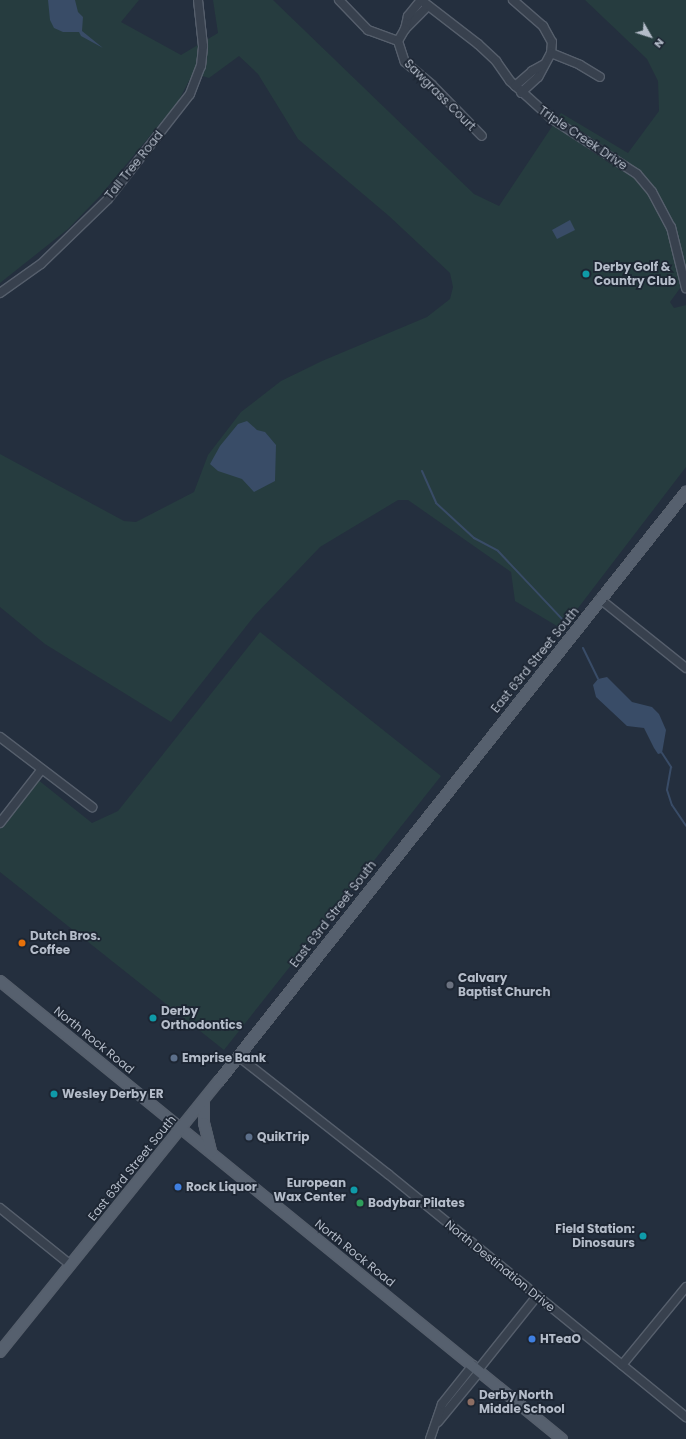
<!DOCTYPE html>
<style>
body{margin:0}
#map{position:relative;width:686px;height:1439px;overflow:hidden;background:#242f3e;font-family:Poppins,sans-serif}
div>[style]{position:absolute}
.green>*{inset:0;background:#263c3f}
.water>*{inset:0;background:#394c67}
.stream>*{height:2px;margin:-1px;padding:0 1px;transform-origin:1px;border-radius:1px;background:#394c67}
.roads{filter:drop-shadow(1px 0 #565f6c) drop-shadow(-1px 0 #565f6c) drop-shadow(0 1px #565f6c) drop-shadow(0 -1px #565f6c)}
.minor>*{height:8px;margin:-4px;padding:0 4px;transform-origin:4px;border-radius:4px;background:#38414e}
.major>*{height:10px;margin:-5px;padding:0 5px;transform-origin:5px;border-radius:5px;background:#56606e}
.dots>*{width:11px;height:11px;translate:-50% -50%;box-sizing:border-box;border:2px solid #1d2633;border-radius:50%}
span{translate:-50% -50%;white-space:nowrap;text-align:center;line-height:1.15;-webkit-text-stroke:3.5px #1d2633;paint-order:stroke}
.street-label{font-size:12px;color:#b4bcc9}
.poi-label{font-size:12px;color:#b4bcc9;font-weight:700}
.left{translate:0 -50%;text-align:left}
.right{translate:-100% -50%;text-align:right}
.north{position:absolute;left:630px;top:16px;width:40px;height:40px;-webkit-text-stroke:3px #1d2633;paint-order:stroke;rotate:129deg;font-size:11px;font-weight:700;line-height:16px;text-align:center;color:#b4bcc9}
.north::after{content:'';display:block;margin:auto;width:14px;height:18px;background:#b4bcc9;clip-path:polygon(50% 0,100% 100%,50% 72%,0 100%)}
</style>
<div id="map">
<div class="green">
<i style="clip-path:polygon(0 0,139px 0,121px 22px,181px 55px,218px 33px,213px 0,273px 0,474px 194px,499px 206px,561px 113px,628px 153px,659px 111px,658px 81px,647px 59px,585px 0,686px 0,686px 280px,670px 302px,674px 308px,686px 305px,686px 467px,562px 629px,515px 601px,511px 572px,408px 500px,398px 500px,320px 547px,255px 615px,171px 722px,45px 644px,0 607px,0 454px,124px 521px,136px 522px,194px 492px,208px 455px,241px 412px,281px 381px,322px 361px,427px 317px,450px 299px,453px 287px,450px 273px,389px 216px,298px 139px,258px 74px,239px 56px,209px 78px,193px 73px,178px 102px,100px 196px,68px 229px,0 283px)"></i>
<i style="clip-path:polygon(260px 632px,441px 776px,224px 1050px,0 872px,0 826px,37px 779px,92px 823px,118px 811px)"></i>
</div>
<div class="water">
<i style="clip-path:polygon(48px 0,75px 0,78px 12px,83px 17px,82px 31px,103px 48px,81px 36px,79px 32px,63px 32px,54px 28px,50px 20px)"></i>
<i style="clip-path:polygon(570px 220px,575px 230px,557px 239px,552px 230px)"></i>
<i style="clip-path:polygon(247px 421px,257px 430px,265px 432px,276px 445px,275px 481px,254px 492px,242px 479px,218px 471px,210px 464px,220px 446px,238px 424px)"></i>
<i style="clip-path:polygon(607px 677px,632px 702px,652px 707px,659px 714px,666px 730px,662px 753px,658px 754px,654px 748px,644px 728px,627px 726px,596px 697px,593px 685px,598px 679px)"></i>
</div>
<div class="stream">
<i style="left:422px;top:471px;width:35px;rotate:66deg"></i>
<i style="left:436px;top:503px;width:52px;rotate:42.6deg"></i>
<i style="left:474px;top:538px;width:27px;rotate:28deg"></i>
<i style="left:498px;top:551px;width:96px;rotate:46.7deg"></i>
<i style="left:583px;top:648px;width:34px;rotate:64deg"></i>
<i style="left:662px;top:753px;width:17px;rotate:57deg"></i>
<i style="left:671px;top:767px;width:23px;rotate:100deg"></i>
<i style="left:667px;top:790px;width:16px;rotate:72deg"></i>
<i style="left:672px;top:805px;width:25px;rotate:56deg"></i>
</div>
<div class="roads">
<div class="minor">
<i style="left:339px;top:0;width:42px;rotate:46deg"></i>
<i style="left:368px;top:30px;width:32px;rotate:20deg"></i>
<i style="left:513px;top:0;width:40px;rotate:41deg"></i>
<i style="left:543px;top:26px;width:18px;rotate:61deg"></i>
<i style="left:552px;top:42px;width:11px;rotate:95deg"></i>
<i style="left:551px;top:53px;width:27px;rotate:118deg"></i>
<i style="left:538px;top:77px;width:23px;rotate:137deg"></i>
<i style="left:428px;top:6px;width:33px;rotate:135deg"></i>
<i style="left:405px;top:29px;width:13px;rotate:-77deg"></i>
<i style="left:408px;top:16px;width:21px;rotate:-51deg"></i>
<i style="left:421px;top:0;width:72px;rotate:37.7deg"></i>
<i style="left:478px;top:44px;width:25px;rotate:43deg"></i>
<i style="left:496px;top:61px;width:24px;rotate:55deg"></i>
<i style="left:510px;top:81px;width:57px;rotate:42.1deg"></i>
<i style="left:552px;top:119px;width:101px;rotate:32.9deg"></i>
<i style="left:637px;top:174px;width:23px;rotate:50deg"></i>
<i style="left:652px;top:192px;width:40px;rotate:62deg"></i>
<i style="left:671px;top:227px;width:63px;rotate:76.2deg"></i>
<i style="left:405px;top:29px;width:14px;rotate:120deg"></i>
<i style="left:398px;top:41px;width:22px;rotate:72deg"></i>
<i style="left:405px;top:62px;width:35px;rotate:40deg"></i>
<i style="left:432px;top:85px;width:71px;rotate:45.6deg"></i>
<i style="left:551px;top:53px;width:31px;rotate:22deg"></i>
<i style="left:580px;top:65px;width:23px;rotate:31deg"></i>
<i style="left:515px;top:86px;width:23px;rotate:-41deg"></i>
<i style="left:532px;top:71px;width:13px;rotate:-29deg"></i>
<i style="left:0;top:293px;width:50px;rotate:-35.3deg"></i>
<i style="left:41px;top:264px;width:93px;rotate:-44.1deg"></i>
<i style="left:108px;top:199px;width:133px;rotate:-52deg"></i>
<i style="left:190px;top:94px;width:30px;rotate:-69deg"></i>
<i style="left:201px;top:66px;width:20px;rotate:-84deg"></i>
<i style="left:203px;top:46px;width:46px;rotate:-96.2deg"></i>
<i style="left:600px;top:599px;width:110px;rotate:38.7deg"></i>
<i style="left:0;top:737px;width:116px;rotate:37.3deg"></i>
<i style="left:0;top:823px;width:68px;rotate:-52.1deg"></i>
<i style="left:238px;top:1056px;width:191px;rotate:38.2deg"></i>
<i style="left:388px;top:1174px;width:385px;rotate:39.2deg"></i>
<i style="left:0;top:1208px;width:91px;rotate:38.8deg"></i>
<i style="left:622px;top:1365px;width:101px;rotate:-50.6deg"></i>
<i style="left:478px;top:1370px;width:95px;rotate:-51.4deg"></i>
<i style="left:438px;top:1422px;width:66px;rotate:-50.5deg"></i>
<i style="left:430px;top:1439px;width:37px;rotate:-71deg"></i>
<i style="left:442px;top:1404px;width:50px;rotate:-51.5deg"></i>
</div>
<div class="major">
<i style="left:0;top:981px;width:725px;rotate:39.18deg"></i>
<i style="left:204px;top:1100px;width:23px;rotate:90deg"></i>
<i style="left:204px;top:1123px;width:30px;rotate:76deg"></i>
<i style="left:0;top:1352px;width:348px;rotate:-51.1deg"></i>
<i style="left:219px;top:1081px;width:752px;rotate:-51.59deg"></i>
</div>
</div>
<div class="dots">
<i style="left:586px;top:274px;background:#0f9aa8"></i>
<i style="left:22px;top:943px;background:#e8710a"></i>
<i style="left:450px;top:985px;background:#6b7280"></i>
<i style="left:153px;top:1018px;background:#0f9aa8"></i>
<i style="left:174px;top:1058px;background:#5c6f8a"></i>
<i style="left:54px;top:1094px;background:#0f9aa8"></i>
<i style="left:249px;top:1137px;background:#5c6f8a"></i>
<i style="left:178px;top:1187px;background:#3f7fe0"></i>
<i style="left:354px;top:1190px;background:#0f9aa8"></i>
<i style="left:360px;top:1203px;background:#2e9e5b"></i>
<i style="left:643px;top:1236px;background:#0f9aa8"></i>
<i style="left:532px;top:1339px;background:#3f7fe0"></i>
<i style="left:471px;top:1402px;background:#8d6e63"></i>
</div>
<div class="street-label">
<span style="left:440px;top:95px;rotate:45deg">Sawgrass Court</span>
<span style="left:583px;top:138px;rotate:34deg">Triple Creek Drive</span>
<span style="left:134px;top:165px;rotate:-51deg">Tall Tree Road</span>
<span style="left:535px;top:660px;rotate:-51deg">East 63rd Street South</span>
<span style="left:333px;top:914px;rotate:-52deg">East 63rd Street South</span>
<span style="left:94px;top:1040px;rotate:39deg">North Rock Road</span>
<span style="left:132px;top:1168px;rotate:-51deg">East 63rd Street South</span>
<span style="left:355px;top:1253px;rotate:39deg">North Rock Road</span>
<span style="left:500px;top:1266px;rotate:39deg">North Destination Drive</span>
</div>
<div class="poi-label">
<span class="left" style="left:594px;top:274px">Derby Golf &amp;<br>Country Club</span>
<span class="left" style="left:30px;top:943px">Dutch Bros.<br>Coffee</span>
<span class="left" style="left:458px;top:985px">Calvary<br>Baptist Church</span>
<span class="left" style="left:161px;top:1018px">Derby<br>Orthodontics</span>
<span class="left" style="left:182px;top:1058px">Emprise Bank</span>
<span class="left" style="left:62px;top:1094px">Wesley Derby ER</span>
<span class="left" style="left:257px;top:1137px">QuikTrip</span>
<span class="right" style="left:346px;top:1190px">European<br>Wax Center</span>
<span class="left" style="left:186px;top:1187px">Rock Liquor</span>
<span class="left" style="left:368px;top:1203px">Bodybar Pilates</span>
<span class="right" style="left:635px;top:1236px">Field Station:<br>Dinosaurs</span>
<span class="left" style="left:540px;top:1339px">HTeaO</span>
<span class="left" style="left:479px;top:1402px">Derby North<br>Middle School</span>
</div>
<div class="north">N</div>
</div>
